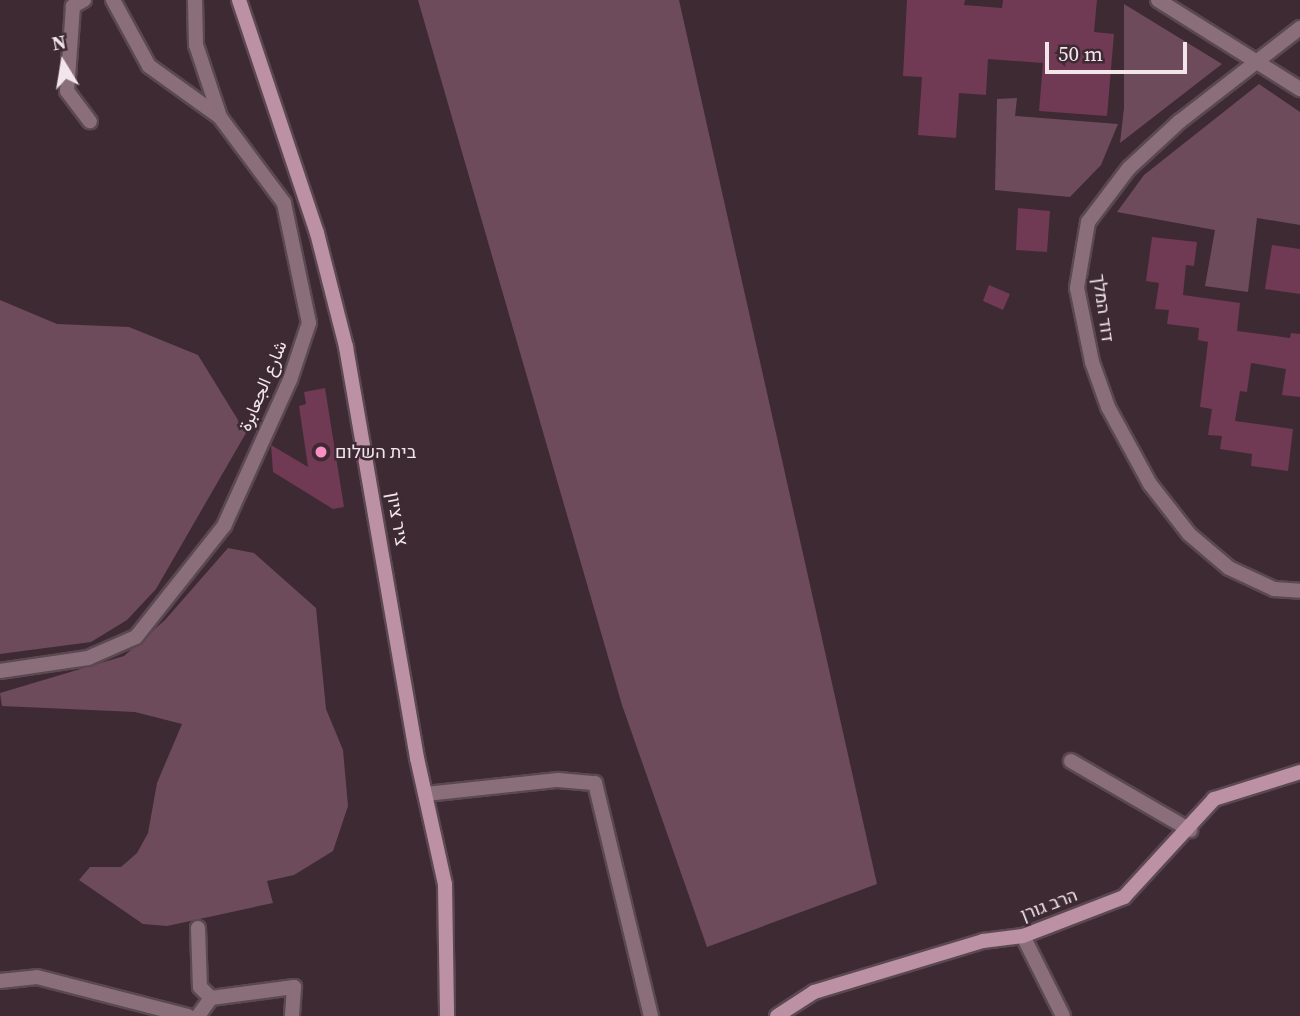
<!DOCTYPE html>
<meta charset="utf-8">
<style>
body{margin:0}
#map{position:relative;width:1300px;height:1016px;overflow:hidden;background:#3e2a33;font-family:"Source Serif 4",Vazirmatn,Heebo,serif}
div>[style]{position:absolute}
.green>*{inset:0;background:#6d4b5b}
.building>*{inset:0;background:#703954}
.roads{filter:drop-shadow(2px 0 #5b4850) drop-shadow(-2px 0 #5b4850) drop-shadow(0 2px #5b4850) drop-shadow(0 -2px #5b4850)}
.street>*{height:14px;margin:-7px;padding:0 7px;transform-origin:7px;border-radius:7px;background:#8a6f7a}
.secondary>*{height:14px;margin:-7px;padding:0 7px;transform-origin:7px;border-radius:7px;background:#bc91a4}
.dots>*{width:19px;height:19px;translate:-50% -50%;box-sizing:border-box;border:4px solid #3e2a33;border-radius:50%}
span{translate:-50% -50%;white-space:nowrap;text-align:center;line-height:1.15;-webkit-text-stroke:5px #3e2a33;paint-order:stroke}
.street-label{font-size:18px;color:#f3e6eb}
.poi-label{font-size:18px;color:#f3e6eb}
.left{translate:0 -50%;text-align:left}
.north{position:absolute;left:28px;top:28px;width:70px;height:70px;-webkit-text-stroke:5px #3e2a33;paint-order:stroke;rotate:349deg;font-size:19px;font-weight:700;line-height:28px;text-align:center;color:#f3e6eb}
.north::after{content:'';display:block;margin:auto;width:24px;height:32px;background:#f3e6eb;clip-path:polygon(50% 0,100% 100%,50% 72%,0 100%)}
.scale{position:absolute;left:1045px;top:42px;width:142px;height:32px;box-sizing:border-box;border:4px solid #f3e6eb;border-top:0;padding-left:9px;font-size:21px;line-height:24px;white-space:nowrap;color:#f3e6eb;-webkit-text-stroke:5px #3e2a33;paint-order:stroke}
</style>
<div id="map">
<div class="green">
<i style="clip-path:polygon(418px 0,679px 0,877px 884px,707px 947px,622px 705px)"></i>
<i style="clip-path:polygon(1124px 4px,1222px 64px,1120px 143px,1124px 108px)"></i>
<i style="clip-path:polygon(1259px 84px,1300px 112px,1300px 225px,1257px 218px,1248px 292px,1205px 286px,1215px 230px,1117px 212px,1144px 175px)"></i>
<i style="clip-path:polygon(1017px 98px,1015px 116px,1118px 124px,1101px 165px,1070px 197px,995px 190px,997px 99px)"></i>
<i style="clip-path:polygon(0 300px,57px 324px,129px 327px,198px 355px,246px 433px,156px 589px,127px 620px,91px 642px,0 654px)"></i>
<i style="clip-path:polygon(228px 548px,254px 553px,316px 608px,326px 709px,343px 750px,348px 806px,333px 851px,294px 875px,267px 881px,273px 903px,167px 926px,143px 924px,79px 880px,90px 867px,121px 867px,137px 853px,148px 833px,157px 783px,182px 724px,135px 712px,2px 706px,0 693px,124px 656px,165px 620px)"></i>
</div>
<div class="building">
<i style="clip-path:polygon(907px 0,965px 0,964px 5px,1002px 8px,1003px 0,1097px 0,1094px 32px,1114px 34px,1107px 116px,1039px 111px,1043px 63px,988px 59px,986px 95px,959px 93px,956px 138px,918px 135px,922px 77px,903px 76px)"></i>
<i style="clip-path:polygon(1018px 208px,1050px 211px,1047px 252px,1016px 250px)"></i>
<i style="clip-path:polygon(1152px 237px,1197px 242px,1194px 266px,1186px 265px,1183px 295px,1240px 303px,1237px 331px,1290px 338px,1291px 333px,1300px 334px,1300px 397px,1282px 395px,1286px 369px,1251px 363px,1247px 392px,1240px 391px,1235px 421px,1293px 429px,1288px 471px,1251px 466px,1252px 454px,1220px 449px,1222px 436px,1208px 435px,1212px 409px,1200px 407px,1208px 342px,1198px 340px,1199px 328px,1167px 324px,1169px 310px,1155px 309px,1159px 283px,1146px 281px)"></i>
<i style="clip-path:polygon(1272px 245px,1300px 249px,1300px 294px,1265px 289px)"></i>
<i style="clip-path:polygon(989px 285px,1010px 294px,1003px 310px,983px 301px)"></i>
<i style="clip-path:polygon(325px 388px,344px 507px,333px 509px,273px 472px,271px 445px,308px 467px,299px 406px,306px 404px,304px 392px)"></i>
</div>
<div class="roads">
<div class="street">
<i style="left:84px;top:0;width:13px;rotate:151deg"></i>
<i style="left:73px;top:6px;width:85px;rotate:94deg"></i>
<i style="left:67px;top:91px;width:38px;rotate:53deg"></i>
<i style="left:113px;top:0;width:75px;rotate:61.4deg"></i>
<i style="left:149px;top:66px;width:87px;rotate:35.7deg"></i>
<i style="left:1158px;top:0;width:168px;rotate:32.1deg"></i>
<i style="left:1300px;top:28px;width:152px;rotate:142.2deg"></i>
<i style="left:1180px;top:121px;width:69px;rotate:137.3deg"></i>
<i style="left:1129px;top:168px;width:68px;rotate:127.2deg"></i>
<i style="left:1088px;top:222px;width:67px;rotate:99.5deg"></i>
<i style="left:1077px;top:288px;width:76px;rotate:78.5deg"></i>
<i style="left:1092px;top:362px;width:48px;rotate:70.4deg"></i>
<i style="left:1108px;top:407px;width:88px;rotate:61.4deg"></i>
<i style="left:1150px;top:484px;width:63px;rotate:52deg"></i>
<i style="left:1189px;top:534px;width:52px;rotate:40.4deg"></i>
<i style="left:1229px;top:568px;width:50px;rotate:25deg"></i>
<i style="left:1274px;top:589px;width:26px;rotate:4deg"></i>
<i style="left:0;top:671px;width:89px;rotate:-8.4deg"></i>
<i style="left:88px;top:658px;width:52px;rotate:-23.6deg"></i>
<i style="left:136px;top:637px;width:142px;rotate:-51.6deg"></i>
<i style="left:224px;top:526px;width:160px;rotate:-65.7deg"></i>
<i style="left:290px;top:380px;width:60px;rotate:-71.6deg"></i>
<i style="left:309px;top:323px;width:123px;rotate:-101.8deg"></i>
<i style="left:284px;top:203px;width:107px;rotate:-126.7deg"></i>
<i style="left:220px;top:117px;width:76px;rotate:-108.4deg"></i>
<i style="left:196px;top:45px;width:45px;rotate:-91.3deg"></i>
<i style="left:1071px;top:761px;width:138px;rotate:30.1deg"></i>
<i style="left:426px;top:794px;width:133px;rotate:-6.1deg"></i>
<i style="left:558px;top:780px;width:37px;rotate:5deg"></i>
<i style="left:595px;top:783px;width:240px;rotate:76.5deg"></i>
<i style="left:198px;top:928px;width:59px;rotate:88.1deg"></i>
<i style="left:200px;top:987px;width:16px;rotate:45deg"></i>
<i style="left:1023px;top:936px;width:89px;rotate:63.4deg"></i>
<i style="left:0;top:981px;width:37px;rotate:-6deg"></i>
<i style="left:37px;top:977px;width:156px;rotate:14.5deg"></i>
<i style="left:198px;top:1016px;width:22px;rotate:-54deg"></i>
<i style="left:211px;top:998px;width:84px;rotate:-7.5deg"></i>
<i style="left:294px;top:987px;width:29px;rotate:94deg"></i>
</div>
<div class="secondary">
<i style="left:239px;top:0;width:246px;rotate:71.5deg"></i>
<i style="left:317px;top:233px;width:118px;rotate:75.7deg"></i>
<i style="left:346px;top:347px;width:417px;rotate:80.2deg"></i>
<i style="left:417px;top:758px;width:129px;rotate:77.5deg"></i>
<i style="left:445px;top:884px;width:132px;rotate:89.1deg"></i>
<i style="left:777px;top:1016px;width:44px;rotate:-33deg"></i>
<i style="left:814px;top:992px;width:177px;rotate:-16.8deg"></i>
<i style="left:983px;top:941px;width:40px;rotate:-7.1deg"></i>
<i style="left:1023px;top:936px;width:108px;rotate:-21.1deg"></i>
<i style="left:1124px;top:897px;width:133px;rotate:-47.4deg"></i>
<i style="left:1214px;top:799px;width:90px;rotate:-17.4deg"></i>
</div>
</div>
<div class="dots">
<i style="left:321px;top:452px;background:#fb8fc4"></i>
</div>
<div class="street-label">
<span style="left:1103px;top:308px;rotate:82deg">דוד המלך</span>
<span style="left:263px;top:386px;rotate:-67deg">شارع الجعابرة</span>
<span style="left:397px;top:519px;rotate:80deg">ציר ציון</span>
<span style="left:1049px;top:905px;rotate:-21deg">הרב גורן</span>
</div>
<div class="poi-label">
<span class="left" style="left:335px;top:452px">בית השלום</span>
</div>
<div class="north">N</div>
<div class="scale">50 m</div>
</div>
